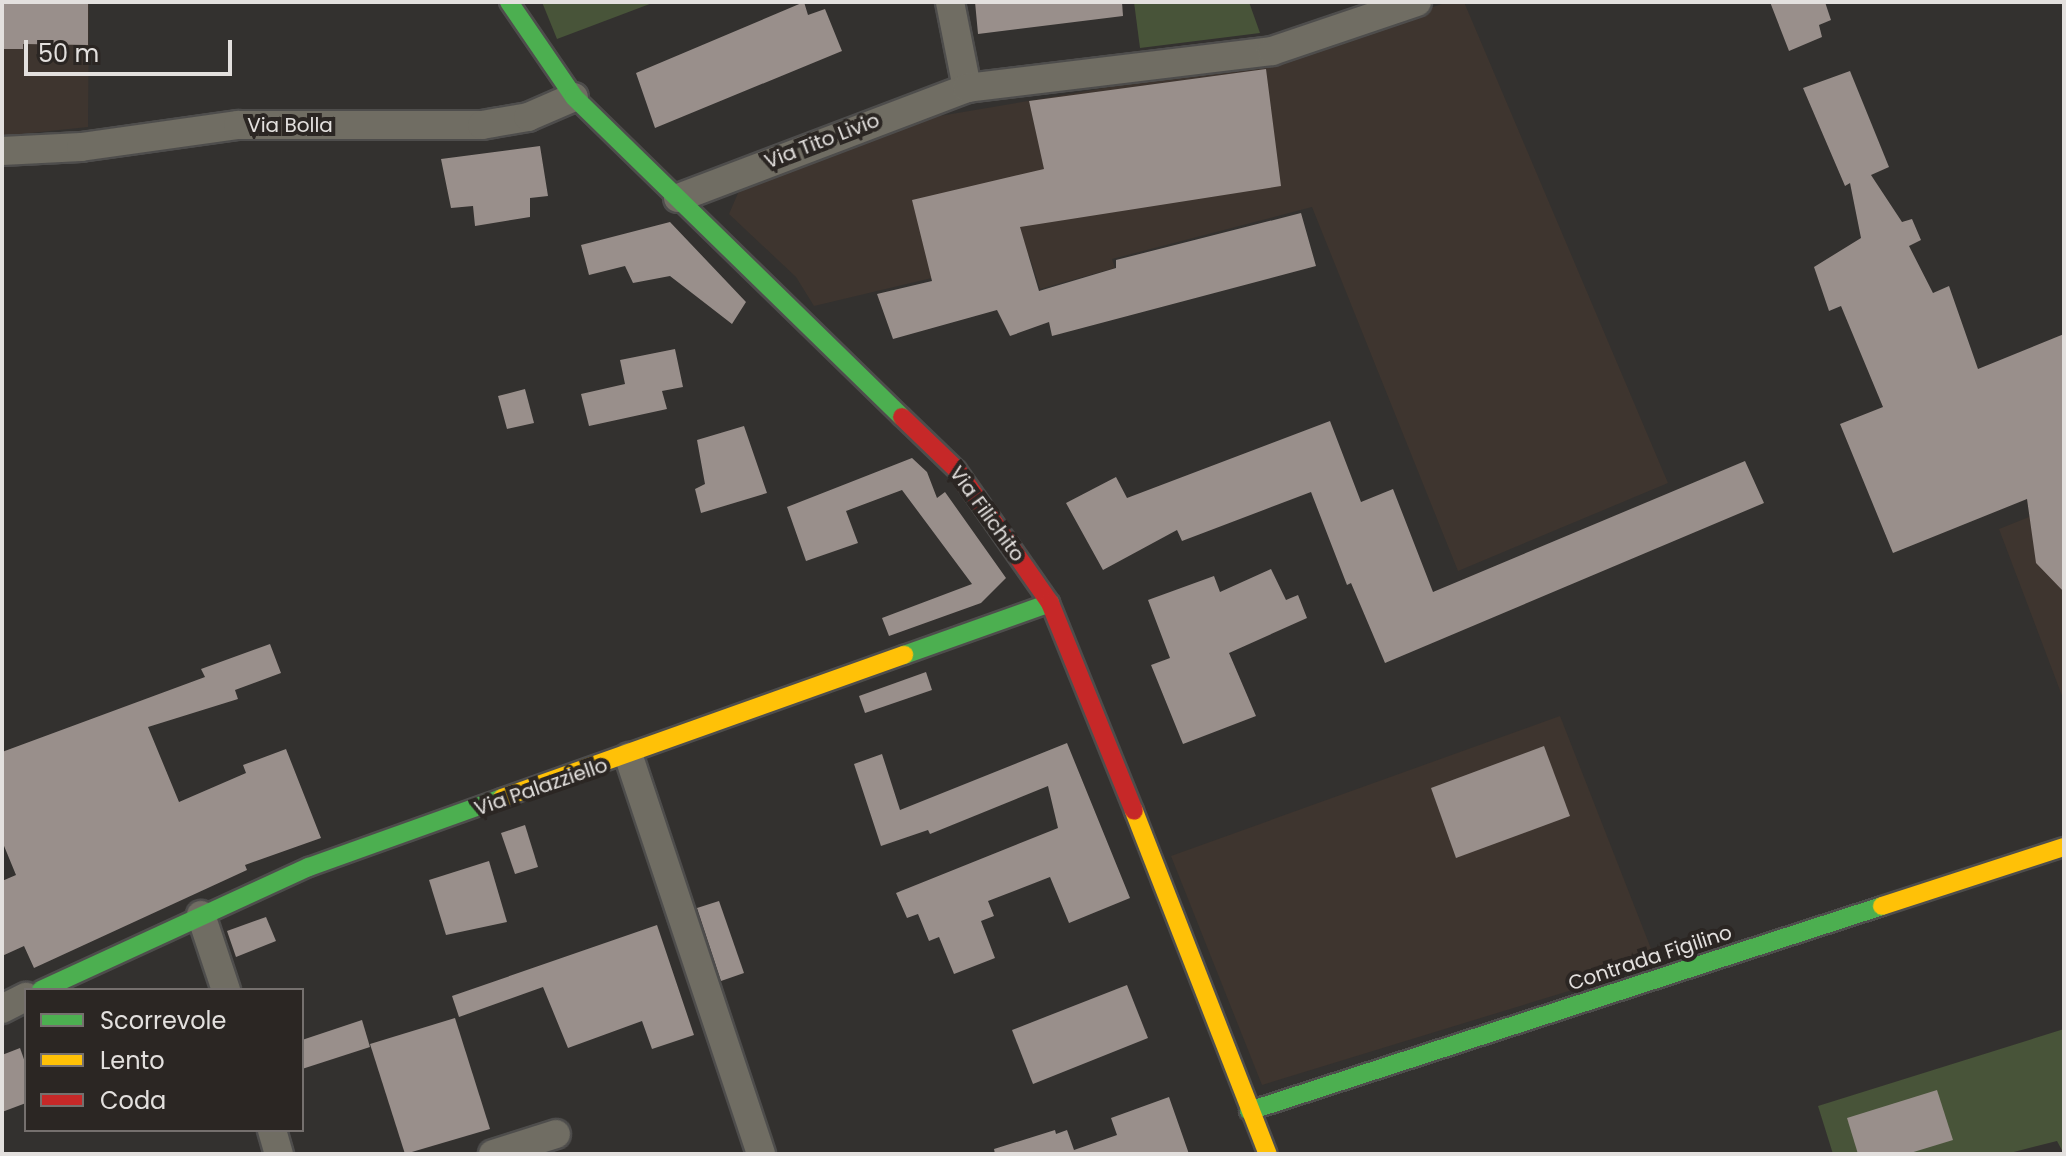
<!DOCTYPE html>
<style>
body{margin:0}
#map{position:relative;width:2066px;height:1156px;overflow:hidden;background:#33312f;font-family:Poppins,sans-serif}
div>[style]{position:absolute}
.built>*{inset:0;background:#3e352f}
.green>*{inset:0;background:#485439}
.building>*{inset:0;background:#998f8b}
.roads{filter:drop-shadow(2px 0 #4e4d4c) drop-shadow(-2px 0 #4e4d4c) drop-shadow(0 2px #4e4d4c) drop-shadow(0 -2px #4e4d4c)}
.street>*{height:28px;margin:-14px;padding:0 14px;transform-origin:14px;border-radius:14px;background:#706d63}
.fast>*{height:18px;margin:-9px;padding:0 9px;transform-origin:9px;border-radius:9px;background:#4caf50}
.slow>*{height:18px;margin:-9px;padding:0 9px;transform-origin:9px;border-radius:9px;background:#ffc107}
.jam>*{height:18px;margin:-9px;padding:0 9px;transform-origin:9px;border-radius:9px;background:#c62828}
span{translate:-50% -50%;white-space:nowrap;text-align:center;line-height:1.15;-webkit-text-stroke:8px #2b2623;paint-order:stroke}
.street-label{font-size:20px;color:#e3e0de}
.frame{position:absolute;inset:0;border:4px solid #e3e0de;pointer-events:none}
.legend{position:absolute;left:24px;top:988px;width:280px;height:144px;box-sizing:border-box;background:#2b2623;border:2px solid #75706e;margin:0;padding:10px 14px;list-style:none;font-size:24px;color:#e3e0de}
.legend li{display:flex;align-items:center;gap:16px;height:40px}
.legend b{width:40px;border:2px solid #75706e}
.scale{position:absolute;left:24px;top:40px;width:208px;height:36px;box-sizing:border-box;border:4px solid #e3e0de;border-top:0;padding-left:10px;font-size:24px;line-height:28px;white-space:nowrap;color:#e3e0de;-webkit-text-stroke:6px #2b2623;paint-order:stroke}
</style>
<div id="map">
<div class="built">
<i style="clip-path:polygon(2px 2px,89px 2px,88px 127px,2px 136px)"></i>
<i style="clip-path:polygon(1448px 2px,1464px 2px,1668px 483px,1458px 571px,1312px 207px,1112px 259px,1115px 268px,1040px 289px,1029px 255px,814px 306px,796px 277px,729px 214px,738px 193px,757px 183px,928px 118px,1275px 59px)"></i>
<i style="clip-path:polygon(2064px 503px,2064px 701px,1999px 529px)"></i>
<i style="clip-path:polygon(1560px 716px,1657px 964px,1262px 1085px,1171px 856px)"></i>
</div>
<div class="green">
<i style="clip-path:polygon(542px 2px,655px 2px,557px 39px)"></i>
<i style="clip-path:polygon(1134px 2px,1249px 2px,1260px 33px,1140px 48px)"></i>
<i style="clip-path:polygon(2064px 1029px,2064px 1154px,2057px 1141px,2006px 1154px,1833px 1154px,1818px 1106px)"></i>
</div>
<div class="building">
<i style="clip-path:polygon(2px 2px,88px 2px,88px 45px,23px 44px,23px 49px,2px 49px)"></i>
<i style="clip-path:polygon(804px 2px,808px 15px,825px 9px,842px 51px,655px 128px,636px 73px)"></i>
<i style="clip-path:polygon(975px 2px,1122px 2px,1123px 16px,978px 34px)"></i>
<i style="clip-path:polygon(1770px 2px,1825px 2px,1831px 20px,1819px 25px,1822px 37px,1789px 51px)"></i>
<i style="clip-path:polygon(1266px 69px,1281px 186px,1020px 227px,1039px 291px,1116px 268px,1116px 260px,1301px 213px,1316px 266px,1052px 336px,1049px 322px,1010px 336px,997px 310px,893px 339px,877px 294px,932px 281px,912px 200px,1044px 169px,1029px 101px)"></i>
<i style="clip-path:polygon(1850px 71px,1889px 167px,1871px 175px,1902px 222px,1912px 219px,1921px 240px,1909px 246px,1933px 293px,1949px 286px,1978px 369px,2064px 334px,2064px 592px,2036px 563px,2027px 499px,1893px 553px,1840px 424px,1883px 407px,1841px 306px,1829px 311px,1814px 267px,1861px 238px,1850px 183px,1845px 186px,1803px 88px)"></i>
<i style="clip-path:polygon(540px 146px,548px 196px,530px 198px,530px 217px,475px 226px,473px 206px,451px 208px,441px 159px)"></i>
<i style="clip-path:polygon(670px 222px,746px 302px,732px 324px,670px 276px,633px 283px,625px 266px,589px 275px,581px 245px)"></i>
<i style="clip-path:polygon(675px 349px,683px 387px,662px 391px,667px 409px,589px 426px,581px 394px,625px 384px,620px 360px)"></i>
<i style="clip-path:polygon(525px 389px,534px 423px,507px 429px,498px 396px)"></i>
<i style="clip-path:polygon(1330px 421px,1361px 502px,1393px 489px,1433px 592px,1745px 461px,1764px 503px,1385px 663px,1351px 583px,1347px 585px,1311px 492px,1182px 541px,1177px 530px,1103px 570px,1066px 503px,1116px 477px,1127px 498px)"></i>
<i style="clip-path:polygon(744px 426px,767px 493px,701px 513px,695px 489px,705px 484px,697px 440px)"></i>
<i style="clip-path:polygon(912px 458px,927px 472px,937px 498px,945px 492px,1006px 578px,981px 603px,889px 636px,882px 618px,972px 584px,902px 490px,846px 511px,858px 543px,806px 561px,787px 507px)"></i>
<i style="clip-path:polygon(1271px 569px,1286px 600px,1298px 595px,1307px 618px,1229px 653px,1256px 716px,1183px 744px,1151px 665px,1170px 658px,1148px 600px,1214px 576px,1220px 592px)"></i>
<i style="clip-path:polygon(270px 644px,281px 673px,235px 690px,238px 699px,148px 727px,179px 802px,246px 773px,243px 765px,286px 749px,321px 838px,245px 865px,247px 870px,34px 968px,24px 946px,2px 956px,2px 881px,16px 875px,2px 841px,2px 752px,205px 677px,201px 669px)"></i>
<i style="clip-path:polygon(926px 672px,932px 690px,865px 713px,859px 696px)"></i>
<i style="clip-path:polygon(1067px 743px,1130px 898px,1069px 923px,1050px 877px,988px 901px,994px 916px,981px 921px,995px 958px,954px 974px,939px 937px,929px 941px,918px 914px,907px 918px,896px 893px,1058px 828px,1048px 786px,930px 834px,928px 830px,881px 846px,854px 764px,882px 754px,900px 810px)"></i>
<i style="clip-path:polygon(1544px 746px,1570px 816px,1456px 858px,1431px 788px)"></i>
<i style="clip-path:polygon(525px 825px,538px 867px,515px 874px,501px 833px)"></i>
<i style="clip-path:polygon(489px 861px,507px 922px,446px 935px,429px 880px)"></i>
<i style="clip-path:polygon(719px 901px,744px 973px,721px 981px,697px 908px)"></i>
<i style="clip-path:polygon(266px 917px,276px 941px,236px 957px,227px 931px)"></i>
<i style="clip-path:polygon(657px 925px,694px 1035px,652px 1049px,642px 1021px,568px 1048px,543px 987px,459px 1017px,452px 996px)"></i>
<i style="clip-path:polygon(1127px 985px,1148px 1038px,1033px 1084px,1012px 1030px)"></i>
<i style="clip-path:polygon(455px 1018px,490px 1129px,405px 1154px,370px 1044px)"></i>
<i style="clip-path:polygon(362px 1020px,370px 1047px,302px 1069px,302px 1040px)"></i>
<i style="clip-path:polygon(20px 1048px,26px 1065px,26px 1103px,2px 1112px,2px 1055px)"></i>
<i style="clip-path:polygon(1937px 1090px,1953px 1140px,1907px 1154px,1858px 1154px,1847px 1118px)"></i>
<i style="clip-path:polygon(1169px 1097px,1189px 1154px,995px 1154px,994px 1149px,1055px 1130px,1056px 1134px,1067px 1130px,1074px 1150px,1117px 1135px,1111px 1118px)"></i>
</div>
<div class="roads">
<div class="street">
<i style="left:950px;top:2px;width:88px;rotate:78.8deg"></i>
<i style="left:2px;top:151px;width:79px;rotate:-2.9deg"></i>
<i style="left:81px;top:147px;width:159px;rotate:-8deg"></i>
<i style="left:238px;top:125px;width:244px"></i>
<i style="left:482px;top:125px;width:47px;rotate:-9.9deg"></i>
<i style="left:528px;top:117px;width:50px;rotate:-23.5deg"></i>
<i style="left:678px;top:198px;width:309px;rotate:-20.8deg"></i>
<i style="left:967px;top:88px;width:307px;rotate:-6.9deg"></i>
<i style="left:1272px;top:51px;width:153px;rotate:-18.7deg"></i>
<i style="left:629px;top:757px;width:418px;rotate:71.6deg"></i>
<i style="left:201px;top:915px;width:79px;rotate:71.6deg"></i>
<i style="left:2px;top:1009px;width:27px;rotate:-27deg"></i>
<i style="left:272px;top:1130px;width:25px;rotate:74deg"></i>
<i style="left:493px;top:1154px;width:66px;rotate:-17.6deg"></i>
</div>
<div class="fast">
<i style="left:509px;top:2px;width:115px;rotate:55.6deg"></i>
<i style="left:574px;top:97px;width:458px;rotate:44.3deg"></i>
<i style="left:904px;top:655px;width:155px;rotate:-19.6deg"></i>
<i style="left:41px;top:990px;width:295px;rotate:-24.7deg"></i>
<i style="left:309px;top:867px;width:205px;rotate:-19.7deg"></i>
<i style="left:1249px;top:1111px;width:665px;rotate:-17.94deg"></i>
</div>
<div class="slow">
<i style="left:502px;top:798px;width:427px;rotate:-19.6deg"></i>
<i style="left:1134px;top:811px;width:368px;rotate:68.7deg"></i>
<i style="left:1882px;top:906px;width:191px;rotate:-18deg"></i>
</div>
<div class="jam">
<i style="left:902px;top:417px;width:76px;rotate:43.9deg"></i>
<i style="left:957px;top:470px;width:162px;rotate:55deg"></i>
<i style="left:1050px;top:603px;width:224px;rotate:68deg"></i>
</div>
</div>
<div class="street-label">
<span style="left:290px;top:125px">Via Bolla</span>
<span style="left:822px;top:141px;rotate:-21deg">Via Tito Livio</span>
<span style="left:987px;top:514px;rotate:54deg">Via Filichito</span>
<span style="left:541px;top:787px;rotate:-19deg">Via Palazziello</span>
<span style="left:1650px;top:958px;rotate:-18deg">Contrada Figilino</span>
</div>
<div class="frame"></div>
<ul class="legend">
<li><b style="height:10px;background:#4caf50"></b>Scorrevole</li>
<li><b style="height:10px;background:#ffc107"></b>Lento</li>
<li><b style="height:10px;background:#c62828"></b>Coda</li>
</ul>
<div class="scale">50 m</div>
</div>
